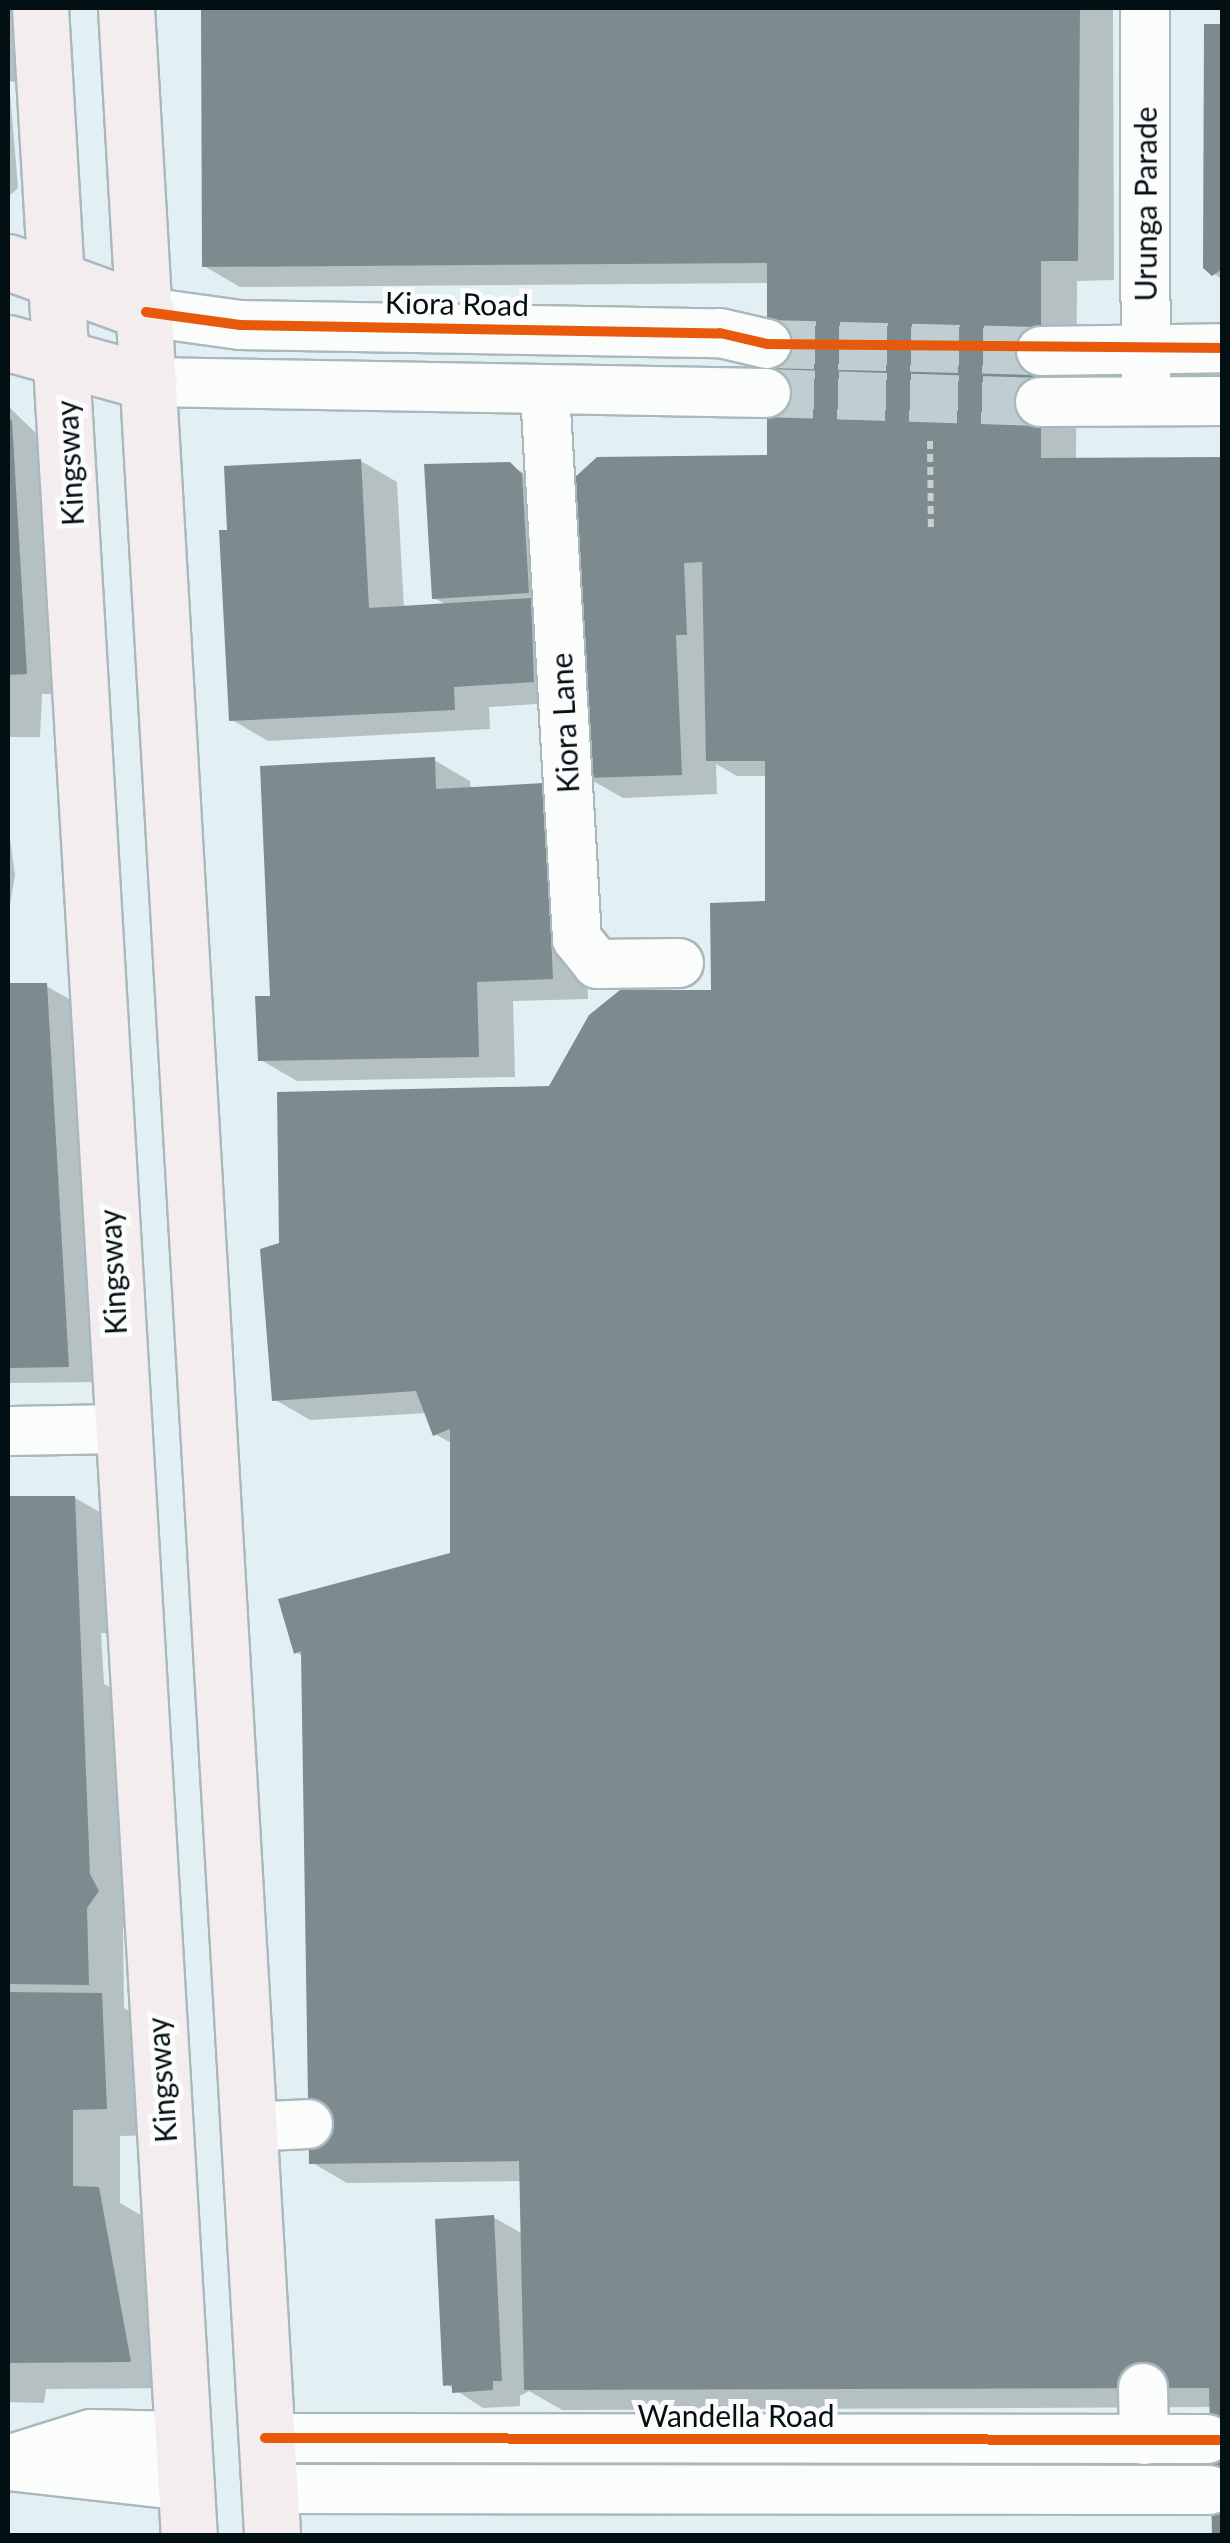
<!DOCTYPE html>
<style>
body{margin:0}
#map{position:relative;width:1230px;height:2543px;overflow:hidden;background:#e2f0f3;font-family:Lato,sans-serif}
div>[style]{position:absolute}
.shadow>*{inset:0;background:#0003}
.building>*{inset:0;background:#7d8b8e}
.minor-tunnel>*{height:48px;margin-top:-24px;transform-origin:0;background:repeating-linear-gradient(90deg,#c0ced1 0 48px,transparent 0 72px)}
.path>*{height:6px;margin-top:-3px;transform-origin:0;background:repeating-linear-gradient(90deg,#c9cecf 0 8px,transparent 0 13px)}
.roads{filter:drop-shadow(2px 0 #aab8bc) drop-shadow(-2px 0 #aab8bc) drop-shadow(0 2px #aab8bc) drop-shadow(0 -2px #aab8bc)}
.minor>*{height:48px;margin:-24px;padding:0 24px;transform-origin:24px;border-radius:24px;background:#fbfdfd}
.major>*{height:55px;margin:-27.5px;padding:0 27.5px;transform-origin:27.5px;border-radius:27.5px;background:#f3edf0}
.cycleway>*{height:10px;margin:-5px;padding:0 5px;transform-origin:5px;border-radius:5px;background:#e8590c}
span{translate:-50% -50%;white-space:nowrap;text-align:center;line-height:1.15;-webkit-text-stroke:10px #fcfcfc;paint-order:stroke}
.street-label{font-size:30px;color:#020f13}
.frame{position:absolute;inset:0;border:10px solid #020f13;pointer-events:none}
</style>
<div id="map">
<div class="shadow">
<i style="clip-path:polygon(8px 8px,33px 8px,37px 86px,9px 81px,18px 188px,8px 197px)"></i>
<i style="clip-path:polygon(203px 8px,1113px 8px,1114px 280px,1077px 281px,1076px 460px,1222px 459px,1222px 2536px,1214px 2536px,1212px 2407px,562px 2410px,529px 2391px,520px 2396px,520px 2406px,483px 2408px,446px 2384px,493px 2217px,523px 2234px,522px 2181px,347px 2183px,311px 2162px,304px 1657px,296px 1652px,453px 1555px,453px 1444px,435px 1434px,426px 1413px,310px 1420px,274px 1399px,282px 1245px,714px 993px,767px 904px,768px 776px,737px 776px,716px 764px,717px 794px,623px 798px,586px 777px,575px 480px,769px 458px,769px 283px,240px 287px,204px 266px)"></i>
<i style="clip-path:polygon(1206px 27px,1222px 27px,1222px 279px,1214px 274px)"></i>
<i style="clip-path:polygon(8px 406px,47px 444px,63px 694px,42px 694px,40px 737px,8px 737px)"></i>
<i style="clip-path:polygon(361px 461px,397px 482px,404px 609px,449px 606px,434px 598px,510px 465px,539px 482px,570px 702px,489px 707px,490px 729px,268px 741px,232px 720px,230px 532px)"></i>
<i style="clip-path:polygon(434px 760px,470px 781px,471px 790px,544px 786px,580px 807px,588px 999px,513px 1001px,515px 1077px,297px 1081px,261px 1060px,272px 998px)"></i>
<i style="clip-path:polygon(8px 823px,15px 875px,8px 917px)"></i>
<i style="clip-path:polygon(8px 986px,46px 986px,94px 1013px,96px 1382px,8px 1383px)"></i>
<i style="clip-path:polygon(8px 1498px,75px 1498px,103px 1514px,110px 1633px,101px 1633px,104px 1684px,113px 1689px,115px 1764px,123px 1769px,134px 1913px,123px 1929px,124px 2008px,150px 2023px,154px 2135px,120px 2136px,120px 2203px,146px 2218px,178px 2388px,46px 2389px,44px 2403px,8px 2402px)"></i>
</div>
<div class="building">
<i style="clip-path:polygon(201px 8px,1080px 8px,1078px 261px,1041px 261px,1041px 458px,1222px 457px,1222px 2536px,1212px 2536px,1209px 2388px,524px 2390px,519px 2161px,309px 2164px,301px 1651px,294px 1654px,278px 1599px,450px 1553px,450px 1429px,433px 1436px,416px 1391px,272px 1401px,260px 1249px,279px 1243px,277px 1092px,549px 1086px,589px 1015px,620px 990px,711px 990px,710px 903px,765px 901px,765px 761px,706px 761px,702px 562px,684px 563px,687px 635px,676px 635px,682px 775px,584px 778px,573px 479px,597px 457px,767px 455px,767px 263px,202px 267px)"></i>
<i style="clip-path:polygon(1204px 24px,1222px 24px,1222px 269px,1212px 276px,1203px 268px)"></i>
<i style="clip-path:polygon(8px 416px,12px 421px,27px 674px,8px 675px)"></i>
<i style="clip-path:polygon(361px 459px,369px 608px,531px 598px,534px 682px,454px 687px,455px 710px,229px 721px,219px 530px,227px 530px,224px 466px)"></i>
<i style="clip-path:polygon(510px 462px,522px 474px,529px 593px,432px 599px,424px 464px)"></i>
<i style="clip-path:polygon(435px 757px,436px 789px,544px 783px,553px 979px,477px 982px,479px 1057px,258px 1061px,255px 996px,270px 996px,260px 766px)"></i>
<i style="clip-path:polygon(8px 983px,47px 983px,69px 1367px,8px 1368px)"></i>
<i style="clip-path:polygon(8px 1496px,75px 1496px,90px 1874px,99px 1891px,87px 1908px,89px 1985px,8px 1984px)"></i>
<i style="clip-path:polygon(8px 1992px,102px 1993px,107px 2109px,73px 2110px,73px 2186px,99px 2187px,131px 2362px,8px 2363px)"></i>
<i style="clip-path:polygon(494px 2215px,502px 2381px,493px 2381px,493px 2390px,452px 2393px,452px 2385px,443px 2386px,435px 2219px)"></i>
</div>
<div class="minor-tunnel">
<i style="left:767px;top:344px;width:274px;rotate:1.5deg"></i>
<i style="left:766px;top:393px;width:274px;rotate:1.9deg"></i>
</div>
<div class="path">
<i style="left:930px;top:441px;width:91px;rotate:89.4deg"></i>
</div>
<div class="roads">
<div class="minor">
<i style="left:1145px;top:8px;width:393px;rotate:89.9deg"></i>
<i style="left:146px;top:312px;width:95px;rotate:7.9deg"></i>
<i style="left:240px;top:325px;width:480px;rotate:1deg"></i>
<i style="left:720px;top:333px;width:48px;rotate:13.2deg"></i>
<i style="left:1041px;top:351px;width:181px;rotate:-0.9deg"></i>
<i style="left:149px;top:382px;width:617px;rotate:1.02deg"></i>
<i style="left:545px;top:392px;width:548px;rotate:86.65deg"></i>
<i style="left:577px;top:939px;width:32px;rotate:51deg"></i>
<i style="left:597px;top:964px;width:82px;rotate:-0.7deg"></i>
<i style="left:1040px;top:402px;width:182px;rotate:-0.3deg"></i>
<i style="left:8px;top:1431px;width:114px;rotate:-1deg"></i>
<i style="left:247px;top:2127px;width:61px;rotate:-2.8deg"></i>
<i style="left:1143px;top:2388px;width:52px;rotate:88.9deg"></i>
<i style="left:265px;top:2438px;width:942px;rotate:0.06deg"></i>
<i style="left:8px;top:2460px;width:87px;rotate:-17.4deg"></i>
<i style="left:91px;top:2434px;width:91px;rotate:1.3deg"></i>
<i style="left:8px;top:2466px;width:179px;rotate:6.4deg"></i>
<i style="left:269px;top:2489px;width:940px;rotate:0.06deg"></i>
</div>
<div class="major">
<i style="left:40px;top:8px;width:2532px;rotate:86.63deg"></i>
<i style="left:126px;top:8px;width:2532px;rotate:86.69deg"></i>
<i style="left:8px;top:262px;width:147px;rotate:19.9deg"></i>
<i style="left:8px;top:343px;width:146px;rotate:15.5deg"></i>
</div>
</div>
<div class="cycleway">
<i style="left:146px;top:312px;width:95px;rotate:7.9deg"></i>
<i style="left:240px;top:325px;width:480px;rotate:1deg"></i>
<i style="left:720px;top:333px;width:48px;rotate:13.2deg"></i>
<i style="left:767px;top:344px;width:455px;rotate:0.5deg"></i>
<i style="left:265px;top:2438px;width:957px;rotate:0.12deg"></i>
</div>
<div class="street-label">
<span style="left:1145px;top:204px;rotate:-90deg">Urunga Parade</span>
<span style="left:457px;top:303px;rotate:1deg">Kiora Road</span>
<span style="left:69px;top:463px;rotate:-93deg">Kingsway</span>
<span style="left:564px;top:723px;rotate:-93deg">Kiora Lane</span>
<span style="left:112px;top:1272px;rotate:-93deg">Kingsway</span>
<span style="left:161px;top:2080px;rotate:-94deg">Kingsway</span>
<span style="left:736px;top:2415px">Wandella Road</span>
</div>
<div class="frame"></div>
</div>
